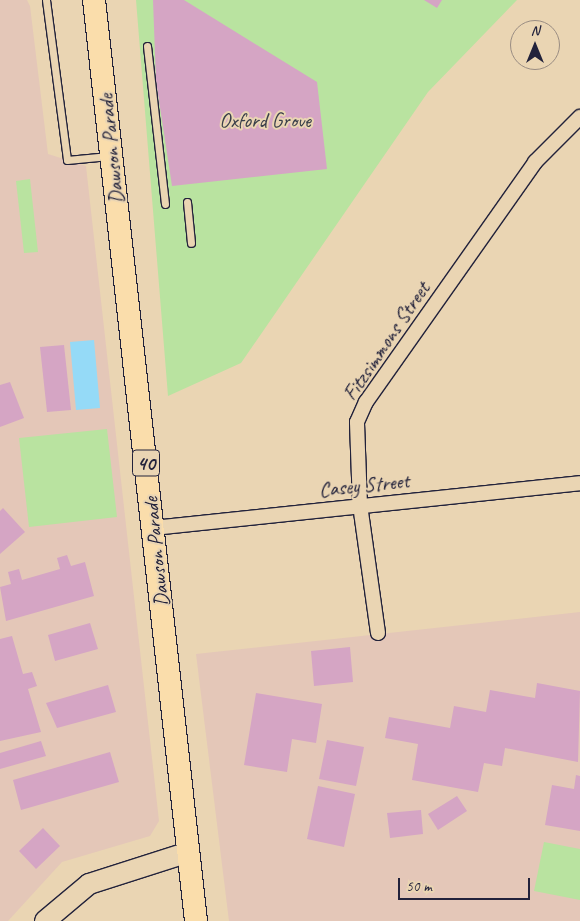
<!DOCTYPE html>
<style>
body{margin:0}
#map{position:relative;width:580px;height:921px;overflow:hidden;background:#ead5b3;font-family:Caveat,sans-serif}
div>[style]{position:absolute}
.built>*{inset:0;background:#e4c7b8}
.green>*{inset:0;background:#b9e3a0}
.water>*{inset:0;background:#95daf7}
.building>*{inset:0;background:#d5a5c4}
.roads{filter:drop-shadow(1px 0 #22223b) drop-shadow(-1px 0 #22223b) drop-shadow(0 1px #22223b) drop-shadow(0 -1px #22223b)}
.lane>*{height:7px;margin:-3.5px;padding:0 3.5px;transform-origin:3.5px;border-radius:3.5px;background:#ead5b3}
.street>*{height:14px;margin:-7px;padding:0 7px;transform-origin:7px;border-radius:7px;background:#ead5b3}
.secondary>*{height:20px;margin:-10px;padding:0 10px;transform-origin:10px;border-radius:10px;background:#ead5b3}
.primary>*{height:22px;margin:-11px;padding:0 11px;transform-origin:11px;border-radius:11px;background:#faddab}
span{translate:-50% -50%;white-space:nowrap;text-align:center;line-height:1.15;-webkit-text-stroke:4px #ead5b3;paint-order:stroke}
.shield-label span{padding:1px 4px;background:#ead5b3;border:1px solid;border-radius:4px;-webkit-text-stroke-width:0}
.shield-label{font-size:20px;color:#22223b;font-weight:700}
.park-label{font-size:21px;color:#393f4a}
.street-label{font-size:21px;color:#22223b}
.north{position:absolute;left:510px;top:20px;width:50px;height:50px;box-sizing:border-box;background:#ead5b3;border:1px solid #9a8d83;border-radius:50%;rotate:0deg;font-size:14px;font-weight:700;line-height:20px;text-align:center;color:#22223b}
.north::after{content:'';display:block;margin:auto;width:18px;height:22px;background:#22223b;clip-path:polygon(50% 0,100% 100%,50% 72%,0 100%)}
.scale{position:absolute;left:398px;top:878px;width:132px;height:22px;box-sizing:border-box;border:2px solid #22223b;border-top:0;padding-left:6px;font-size:15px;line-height:18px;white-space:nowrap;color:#22223b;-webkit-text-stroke:4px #ead5b3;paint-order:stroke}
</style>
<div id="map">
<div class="built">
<i style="clip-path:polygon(0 0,27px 0,30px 6px,48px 154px,86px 166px,159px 821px,150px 836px,62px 862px,8px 921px,0 921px)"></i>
<i style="clip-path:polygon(580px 612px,580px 921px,229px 921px,196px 654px)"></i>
</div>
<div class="green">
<i style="clip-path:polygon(136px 0,517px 0,428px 92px,241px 363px,168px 396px)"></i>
<i style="clip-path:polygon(30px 179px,38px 252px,24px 253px,16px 181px)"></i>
<i style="clip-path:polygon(107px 429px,117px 517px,29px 527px,19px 438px)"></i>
<i style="clip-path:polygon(544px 842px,580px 849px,580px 900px,534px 891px)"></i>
</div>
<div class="water">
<i style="clip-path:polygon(94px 340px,100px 408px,76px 410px,70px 342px)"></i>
</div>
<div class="building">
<i style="clip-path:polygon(153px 0,184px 0,317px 82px,327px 169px,172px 186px,156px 81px)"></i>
<i style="clip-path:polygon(424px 0,442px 0,437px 8px)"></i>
<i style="clip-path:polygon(64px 345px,71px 410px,47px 412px,40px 347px)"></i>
<i style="clip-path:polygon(10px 382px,24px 418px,0 427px,0 385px)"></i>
<i style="clip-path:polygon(3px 508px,25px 532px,0 554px,0 511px)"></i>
<i style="clip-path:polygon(67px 555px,71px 566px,85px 562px,94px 596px,6px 621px,0 587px,11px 584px,8px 572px,19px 569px,22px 580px,60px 569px,57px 558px)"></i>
<i style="clip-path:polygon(90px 623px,98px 649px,55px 661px,48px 635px)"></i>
<i style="clip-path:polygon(12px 636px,23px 674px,32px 672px,37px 686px,28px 689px,41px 732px,0 741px,0 639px)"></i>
<i style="clip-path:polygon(350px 647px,353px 682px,314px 686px,311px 651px)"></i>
<i style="clip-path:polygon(537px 683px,580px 691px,578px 762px,505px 748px,502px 766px,484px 763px,478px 792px,412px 780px,418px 744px,385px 738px,389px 717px,450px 728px,454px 706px,486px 712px,490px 690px,535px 698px)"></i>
<i style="clip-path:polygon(108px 685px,116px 712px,57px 728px,46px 703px)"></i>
<i style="clip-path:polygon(256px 693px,322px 704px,316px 743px,292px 739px,287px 772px,244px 765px)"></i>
<i style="clip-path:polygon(327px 740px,364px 747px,356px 786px,319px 779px)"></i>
<i style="clip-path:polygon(41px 741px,46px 756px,0 769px,0 753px)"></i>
<i style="clip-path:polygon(110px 752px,119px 782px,21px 810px,13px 780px)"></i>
<i style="clip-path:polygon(576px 775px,580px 776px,580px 831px,545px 825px,552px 785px,574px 789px)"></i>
<i style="clip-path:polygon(318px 786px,355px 794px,344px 847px,307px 839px)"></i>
<i style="clip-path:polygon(457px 796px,467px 811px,438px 830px,428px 814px)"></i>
<i style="clip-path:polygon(421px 810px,423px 834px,390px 838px,387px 813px)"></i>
<i style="clip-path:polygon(43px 828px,60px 846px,36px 869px,19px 851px)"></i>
</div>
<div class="roads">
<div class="lane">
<i style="left:46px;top:0;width:161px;rotate:82.5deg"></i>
<i style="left:67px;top:160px;width:42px;rotate:-5.4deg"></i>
<i style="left:147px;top:46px;width:159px;rotate:83.5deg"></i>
<i style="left:187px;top:202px;width:41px;rotate:84.4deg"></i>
</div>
<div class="street">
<i style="left:153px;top:528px;width:429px;rotate:-6deg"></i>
<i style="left:378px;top:633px;width:129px;rotate:-98deg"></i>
<i style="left:360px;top:505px;width:83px;rotate:-92.1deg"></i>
<i style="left:357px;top:422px;width:22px;rotate:-66deg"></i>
<i style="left:366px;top:402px;width:294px;rotate:-54.8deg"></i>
<i style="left:535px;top:162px;width:64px;rotate:-45deg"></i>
</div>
<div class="secondary">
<i style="left:45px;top:921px;width:57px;rotate:-40.1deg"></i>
<i style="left:89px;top:884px;width:105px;rotate:-17.7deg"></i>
</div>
<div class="primary">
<i style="left:94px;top:0;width:927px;rotate:83.68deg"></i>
</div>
</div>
<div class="shield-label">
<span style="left:146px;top:463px">40</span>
</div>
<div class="park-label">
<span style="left:265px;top:120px">Oxford Grove</span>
</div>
<div class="street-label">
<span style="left:111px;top:149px;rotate:-96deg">Dawson Parade</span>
<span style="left:386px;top:341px;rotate:-56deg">Fitzsimmons Street</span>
<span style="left:364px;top:485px;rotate:-6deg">Casey Street</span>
<span style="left:156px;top:552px;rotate:-96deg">Dawson Parade</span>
</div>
<div class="north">N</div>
<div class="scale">50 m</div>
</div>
